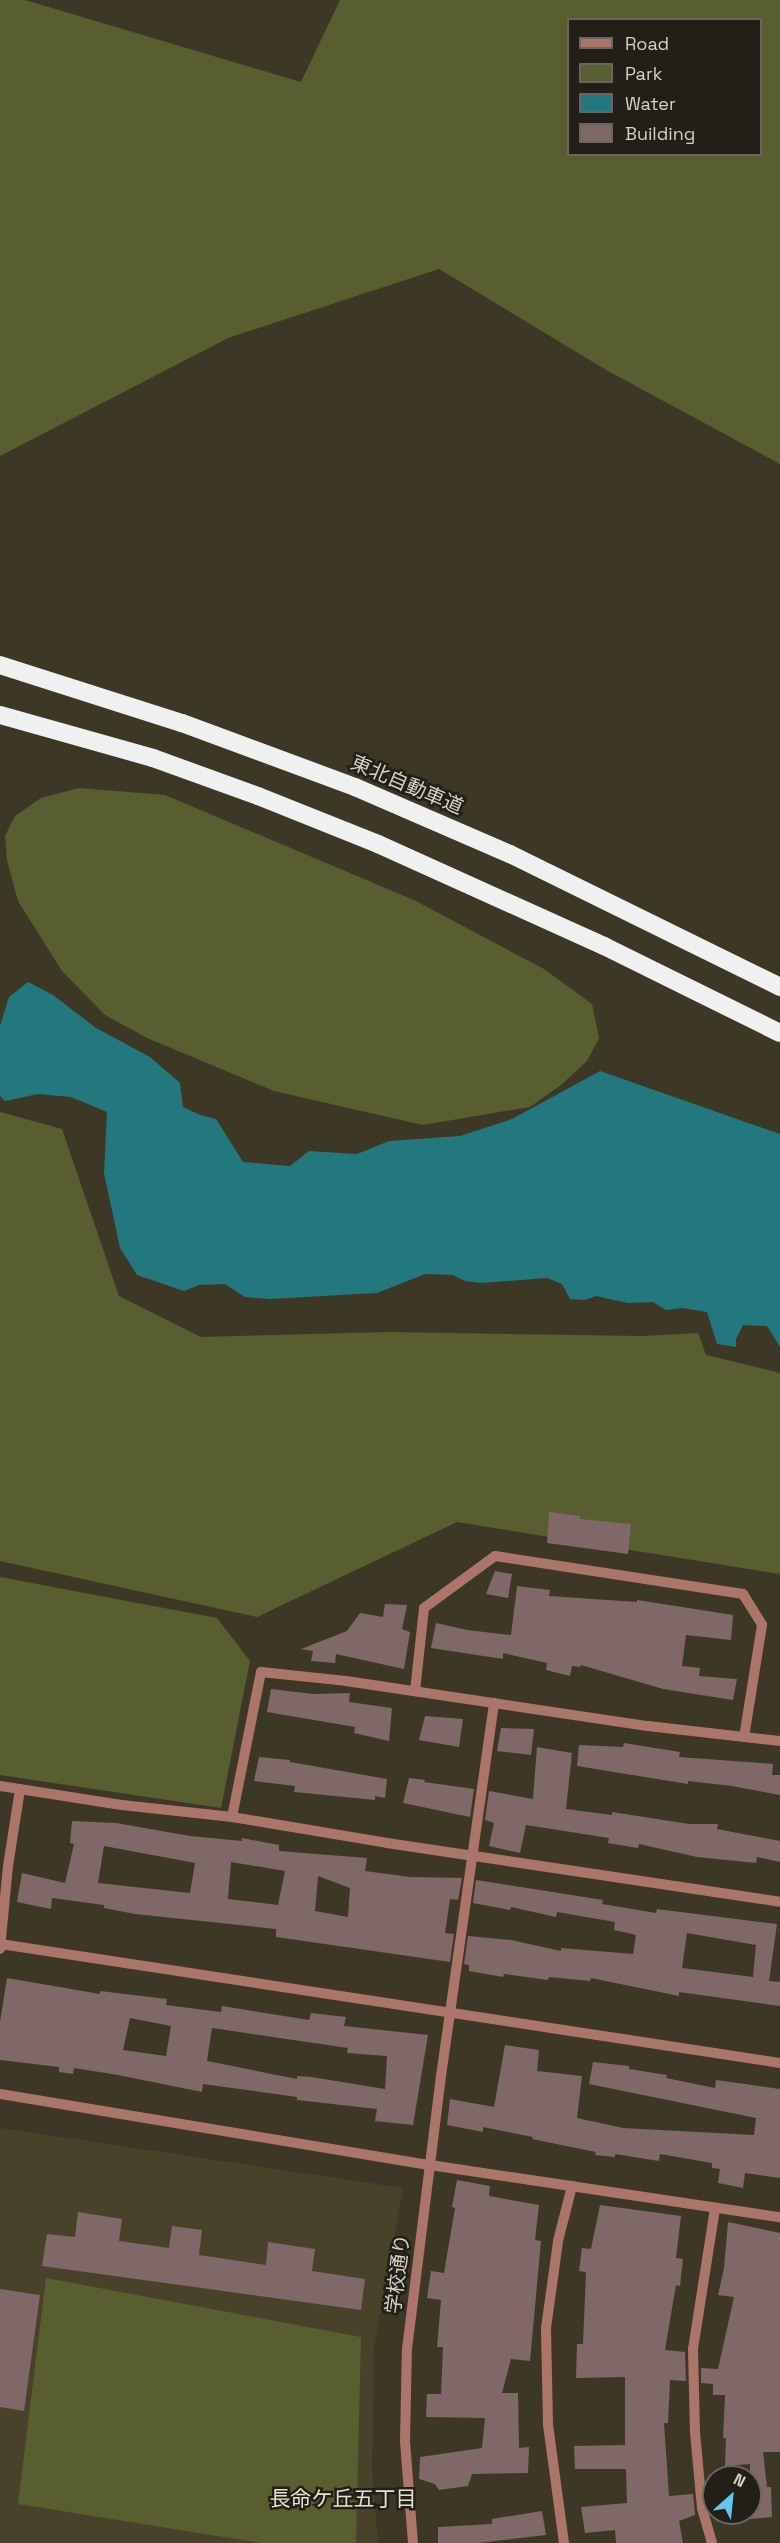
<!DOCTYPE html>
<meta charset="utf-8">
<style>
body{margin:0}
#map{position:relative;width:780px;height:2543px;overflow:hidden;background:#3d3826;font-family:"Space Grotesk","Noto Sans JP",sans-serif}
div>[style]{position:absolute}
.built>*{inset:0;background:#49422a}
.green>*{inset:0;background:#595e30}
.water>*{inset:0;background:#22787d}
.building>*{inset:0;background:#7f6867}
.minor>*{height:10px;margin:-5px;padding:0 5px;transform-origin:5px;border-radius:5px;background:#ac756c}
.highway>*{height:18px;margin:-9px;padding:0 9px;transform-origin:9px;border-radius:9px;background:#f0f0f0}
span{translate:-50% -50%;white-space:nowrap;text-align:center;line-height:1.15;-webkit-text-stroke:5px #211f17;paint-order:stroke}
.street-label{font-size:20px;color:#d4d1c7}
.neighbourhood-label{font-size:21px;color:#e7e1cc}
.legend{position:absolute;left:567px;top:18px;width:195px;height:138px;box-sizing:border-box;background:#211f17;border:2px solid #69665d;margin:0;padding:8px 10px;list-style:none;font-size:18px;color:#d4d1c7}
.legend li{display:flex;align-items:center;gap:12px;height:30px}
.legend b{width:30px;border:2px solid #69665d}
.north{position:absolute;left:702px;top:2465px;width:60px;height:60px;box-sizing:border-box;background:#211f17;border:2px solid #69665d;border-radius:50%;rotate:27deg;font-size:16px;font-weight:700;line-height:24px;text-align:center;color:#d4d1c7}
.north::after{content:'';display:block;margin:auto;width:21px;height:27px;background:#64c5ee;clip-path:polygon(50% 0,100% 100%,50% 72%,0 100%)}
</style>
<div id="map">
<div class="built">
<i style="clip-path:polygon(0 2128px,403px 2188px,374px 2347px,372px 2471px,378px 2543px,0 2543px)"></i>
</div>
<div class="green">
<i style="clip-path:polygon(evenodd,0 0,25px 0,301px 82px,340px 0,780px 0,780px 464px,608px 371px,439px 269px,228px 338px,0 456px,0 0,568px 20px,760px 20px,760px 154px,568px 154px,568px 20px)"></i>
<i style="clip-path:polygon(79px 788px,165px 795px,416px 901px,544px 969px,592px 1004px,599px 1038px,587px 1061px,561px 1085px,530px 1107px,423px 1125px,274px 1091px,147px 1038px,105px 1015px,62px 971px,18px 901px,7px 860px,5px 836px,15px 816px,41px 798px)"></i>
<i style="clip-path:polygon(0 1112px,62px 1129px,119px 1296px,201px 1337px,389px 1332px,642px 1336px,698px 1333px,706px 1355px,780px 1373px,780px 1574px,457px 1522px,257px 1617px,0 1561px)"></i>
<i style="clip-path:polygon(0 1577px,217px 1618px,250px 1661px,221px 1808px,0 1775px)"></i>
<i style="clip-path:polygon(46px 2278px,361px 2337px,356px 2543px,261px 2543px,18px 2504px)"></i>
</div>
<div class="water">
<i style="clip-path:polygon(28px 982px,53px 995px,96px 1028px,150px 1057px,180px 1083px,183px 1107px,200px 1115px,216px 1119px,243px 1162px,290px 1166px,309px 1151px,357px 1154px,389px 1141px,460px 1136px,512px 1119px,600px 1071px,780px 1134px,780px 1347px,767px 1326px,743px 1325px,736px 1339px,736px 1347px,717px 1344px,707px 1312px,683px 1308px,666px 1310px,653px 1302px,628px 1303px,596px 1296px,585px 1300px,570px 1299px,562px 1284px,547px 1278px,481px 1283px,465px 1281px,453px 1275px,425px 1274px,377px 1293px,270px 1299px,245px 1297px,225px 1284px,199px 1285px,184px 1291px,137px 1275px,120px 1248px,104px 1173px,107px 1112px,71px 1097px,38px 1094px,5px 1101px,0 1096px,0 1026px,9px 997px)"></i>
</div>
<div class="building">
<i style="clip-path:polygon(549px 1512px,580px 1516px,580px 1519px,631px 1524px,628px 1554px,547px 1543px)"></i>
<i style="clip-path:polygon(495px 1571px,512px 1574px,508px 1598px,486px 1594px)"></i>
<i style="clip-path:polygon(517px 1586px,550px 1590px,549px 1596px,637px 1602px,637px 1600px,733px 1615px,731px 1640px,686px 1635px,682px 1666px,700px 1668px,699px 1676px,737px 1679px,733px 1700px,663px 1689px,581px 1665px,580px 1667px,572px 1666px,570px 1676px,546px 1670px,547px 1663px,503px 1653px,503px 1659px,431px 1648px,436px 1623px,467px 1630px,511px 1635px)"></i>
<i style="clip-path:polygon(385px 1604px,407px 1605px,402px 1629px,410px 1632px,404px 1669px,336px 1654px,335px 1663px,311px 1661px,313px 1651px,301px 1649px,347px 1631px,360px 1613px,383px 1617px)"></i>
<i style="clip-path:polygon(271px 1689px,313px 1694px,350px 1693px,349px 1702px,392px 1708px,389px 1741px,354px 1733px,355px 1727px,267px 1712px)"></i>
<i style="clip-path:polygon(425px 1716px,463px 1719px,459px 1747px,419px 1740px)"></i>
<i style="clip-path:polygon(501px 1728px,534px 1729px,531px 1755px,497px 1751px)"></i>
<i style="clip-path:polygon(624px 1743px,680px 1752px,679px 1757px,773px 1764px,772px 1775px,780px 1775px,780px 1795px,732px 1786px,688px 1781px,688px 1784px,577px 1766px,579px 1745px,623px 1747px)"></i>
<i style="clip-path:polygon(537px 1747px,572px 1753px,566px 1809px,612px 1815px,612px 1812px,689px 1824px,718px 1824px,717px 1829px,780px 1841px,780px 1862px,757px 1857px,756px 1863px,697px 1857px,639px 1844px,638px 1848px,608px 1843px,609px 1838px,526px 1825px,520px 1853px,489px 1846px,494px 1823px,485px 1820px,489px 1791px,533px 1799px)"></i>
<i style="clip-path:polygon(259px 1757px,290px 1760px,290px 1762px,387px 1779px,385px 1798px,375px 1796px,375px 1800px,294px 1792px,295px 1786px,254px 1781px)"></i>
<i style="clip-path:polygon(409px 1778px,425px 1780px,424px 1782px,474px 1789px,470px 1817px,403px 1803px)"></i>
<i style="clip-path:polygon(evenodd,72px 1821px,116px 1823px,190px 1836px,242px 1841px,242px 1838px,279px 1845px,279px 1851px,367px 1858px,365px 1871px,410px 1877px,462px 1878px,458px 1900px,450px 1899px,445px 1933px,454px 1934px,450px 1962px,276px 1937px,276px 1929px,135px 1914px,104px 1908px,104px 1905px,52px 1898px,51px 1909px,17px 1902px,22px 1873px,65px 1883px,74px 1844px,70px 1843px,72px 1821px,104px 1846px,195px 1863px,190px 1893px,98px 1883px,104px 1846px,72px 1821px,231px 1862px,285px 1871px,278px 1905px,228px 1899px,231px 1862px,72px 1821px,318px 1876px,350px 1888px,348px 1917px,315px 1911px,318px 1876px)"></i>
<i style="clip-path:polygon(evenodd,476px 1880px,603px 1900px,602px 1904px,656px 1913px,657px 1909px,777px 1924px,769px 1981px,780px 1982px,780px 2006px,679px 1992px,679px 1996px,591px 1978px,590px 1981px,549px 1977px,548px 1980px,504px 1974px,503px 1977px,469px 1971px,469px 1965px,464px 1964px,468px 1936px,511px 1940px,561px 1951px,561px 1948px,633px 1954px,636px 1935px,614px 1930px,615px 1922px,557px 1912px,556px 1917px,511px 1907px,510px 1910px,473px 1903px,476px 1880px,687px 1933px,756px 1945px,753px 1977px,682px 1968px,687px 1933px)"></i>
<i style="clip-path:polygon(evenodd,7px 1978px,100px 1994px,100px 1991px,167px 1999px,166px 2005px,221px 2012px,222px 2006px,309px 2020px,311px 2013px,346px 2017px,344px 2026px,428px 2035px,413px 2125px,375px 2121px,377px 2109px,297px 2100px,297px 2097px,203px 2084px,202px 2092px,118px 2075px,74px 2068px,73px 2074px,59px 2072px,59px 2067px,0 2060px,0 2022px,7px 1978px,130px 2018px,171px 2026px,166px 2056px,123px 2050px,130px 2018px,7px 1978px,212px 2028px,348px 2048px,347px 2053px,387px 2056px,385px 2089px,311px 2077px,297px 2076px,297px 2079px,207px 2061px,212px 2028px)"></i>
<i style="clip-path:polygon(505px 2045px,539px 2050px,537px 2071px,582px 2076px,577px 2118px,623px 2128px,754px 2135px,756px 2118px,589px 2084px,593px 2062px,629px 2066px,629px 2069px,667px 2075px,666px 2078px,715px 2088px,716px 2080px,780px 2089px,780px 2178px,745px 2173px,743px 2188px,718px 2183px,720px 2169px,712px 2168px,712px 2163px,660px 2154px,659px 2161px,615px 2154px,615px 2157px,595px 2155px,596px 2152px,532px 2139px,533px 2137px,483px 2127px,483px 2132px,447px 2125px,450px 2099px,494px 2107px)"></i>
<i style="clip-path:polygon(457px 2180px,490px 2186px,489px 2196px,539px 2205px,535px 2240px,541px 2241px,530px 2361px,511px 2359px,502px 2393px,518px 2393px,519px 2448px,529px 2447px,528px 2473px,472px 2474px,468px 2486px,439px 2490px,435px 2484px,419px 2479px,420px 2457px,482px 2448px,485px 2418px,426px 2417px,427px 2394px,441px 2394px,443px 2347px,437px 2347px,441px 2300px,427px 2298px,431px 2271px,444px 2273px,455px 2208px,452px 2207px)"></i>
<i style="clip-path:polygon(600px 2205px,681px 2216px,676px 2258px,683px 2259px,680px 2286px,676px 2285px,665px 2350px,685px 2352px,686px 2381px,670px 2380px,668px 2423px,664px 2423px,669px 2496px,693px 2494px,695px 2515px,679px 2521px,683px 2543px,616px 2543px,615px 2530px,585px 2533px,581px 2507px,627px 2503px,626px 2469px,575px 2469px,574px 2446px,625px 2445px,625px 2377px,576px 2378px,577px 2344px,583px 2344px,586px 2272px,579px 2271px,582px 2248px,591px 2249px)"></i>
<i style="clip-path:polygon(78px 2212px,122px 2219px,119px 2241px,169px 2248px,172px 2226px,202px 2230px,199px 2255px,266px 2265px,268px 2242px,315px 2249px,312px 2271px,365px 2279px,361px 2310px,42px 2266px,47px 2234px,75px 2237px)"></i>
<i style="clip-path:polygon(728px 2222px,780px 2233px,780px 2452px,763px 2452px,767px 2487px,771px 2487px,772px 2517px,750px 2519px,750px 2464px,725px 2466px,726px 2438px,723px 2438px,725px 2395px,713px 2395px,713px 2384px,701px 2383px,701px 2368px,718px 2369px,734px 2297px,718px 2295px,724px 2268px)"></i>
<i style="clip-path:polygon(0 2289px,40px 2295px,24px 2411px,0 2407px)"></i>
<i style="clip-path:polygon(542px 2511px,546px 2535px,478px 2543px,438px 2543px,438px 2527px,492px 2524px,492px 2519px)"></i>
</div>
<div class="minor">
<i style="left:415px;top:1691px;width:83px;rotate:-83.8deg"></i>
<i style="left:424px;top:1608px;width:88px;rotate:-36.2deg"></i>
<i style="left:495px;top:1556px;width:251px;rotate:8.7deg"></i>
<i style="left:743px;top:1594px;width:36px;rotate:58deg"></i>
<i style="left:762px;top:1625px;width:113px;rotate:99.1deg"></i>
<i style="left:0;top:1786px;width:123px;rotate:8.9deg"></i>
<i style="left:122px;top:1805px;width:111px;rotate:6.2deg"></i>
<i style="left:232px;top:1817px;width:157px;rotate:9.5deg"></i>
<i style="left:387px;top:1843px;width:397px;rotate:8.5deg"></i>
<i style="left:232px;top:1817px;width:148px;rotate:-78.7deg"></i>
<i style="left:261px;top:1672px;width:85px;rotate:6deg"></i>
<i style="left:346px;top:1681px;width:305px;rotate:8.5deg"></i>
<i style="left:648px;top:1726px;width:133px;rotate:6.5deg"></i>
<i style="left:0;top:1944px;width:789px;rotate:8.67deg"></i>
<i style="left:0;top:1949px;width:83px;rotate:-84.5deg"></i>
<i style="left:8px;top:1866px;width:78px;rotate:-81.1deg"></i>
<i style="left:0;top:2094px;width:436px;rotate:9.4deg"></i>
<i style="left:430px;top:2165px;width:354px;rotate:8.5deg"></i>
<i style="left:413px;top:2543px;width:102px;rotate:-94.5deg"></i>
<i style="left:405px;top:2441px;width:92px;rotate:-88.8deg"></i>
<i style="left:407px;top:2349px;width:275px;rotate:-82.9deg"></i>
<i style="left:441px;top:2076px;width:377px;rotate:-81.9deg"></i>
<i style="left:564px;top:2543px;width:120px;rotate:-97.7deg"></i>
<i style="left:548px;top:2424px;width:96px;rotate:-91.2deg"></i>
<i style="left:546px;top:2328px;width:88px;rotate:-82.1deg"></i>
<i style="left:558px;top:2241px;width:57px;rotate:-75.7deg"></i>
<i style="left:712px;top:2543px;width:36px;rotate:-106deg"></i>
<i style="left:702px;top:2508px;width:76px;rotate:-95.3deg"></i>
<i style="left:695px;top:2432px;width:83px;rotate:-91.4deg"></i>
<i style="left:693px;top:2349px;width:143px;rotate:-81.1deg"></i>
</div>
<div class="highway">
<i style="left:0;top:665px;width:191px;rotate:17.7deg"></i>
<i style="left:182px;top:723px;width:184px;rotate:20.3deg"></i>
<i style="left:355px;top:787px;width:169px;rotate:23.4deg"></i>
<i style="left:510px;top:854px;width:301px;rotate:26.2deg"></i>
<i style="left:0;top:715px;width:159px;rotate:15.7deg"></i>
<i style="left:153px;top:758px;width:112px;rotate:19.9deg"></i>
<i style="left:258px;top:796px;width:129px;rotate:21.8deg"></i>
<i style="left:378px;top:844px;width:248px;rotate:24.3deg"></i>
<i style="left:604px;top:946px;width:196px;rotate:26.3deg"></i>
</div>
<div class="street-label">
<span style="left:407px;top:785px;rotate:23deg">東北自動車道</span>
<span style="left:398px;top:2274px;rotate:-83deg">学校通り</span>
</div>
<div class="neighbourhood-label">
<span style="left:343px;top:2499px">長命ケ丘五丁目</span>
</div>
<ul class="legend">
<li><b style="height:8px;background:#ac756c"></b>Road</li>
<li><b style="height:16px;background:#595e30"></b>Park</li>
<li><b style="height:16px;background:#22787d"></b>Water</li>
<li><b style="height:16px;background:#7f6867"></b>Building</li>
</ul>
<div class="north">N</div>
</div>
